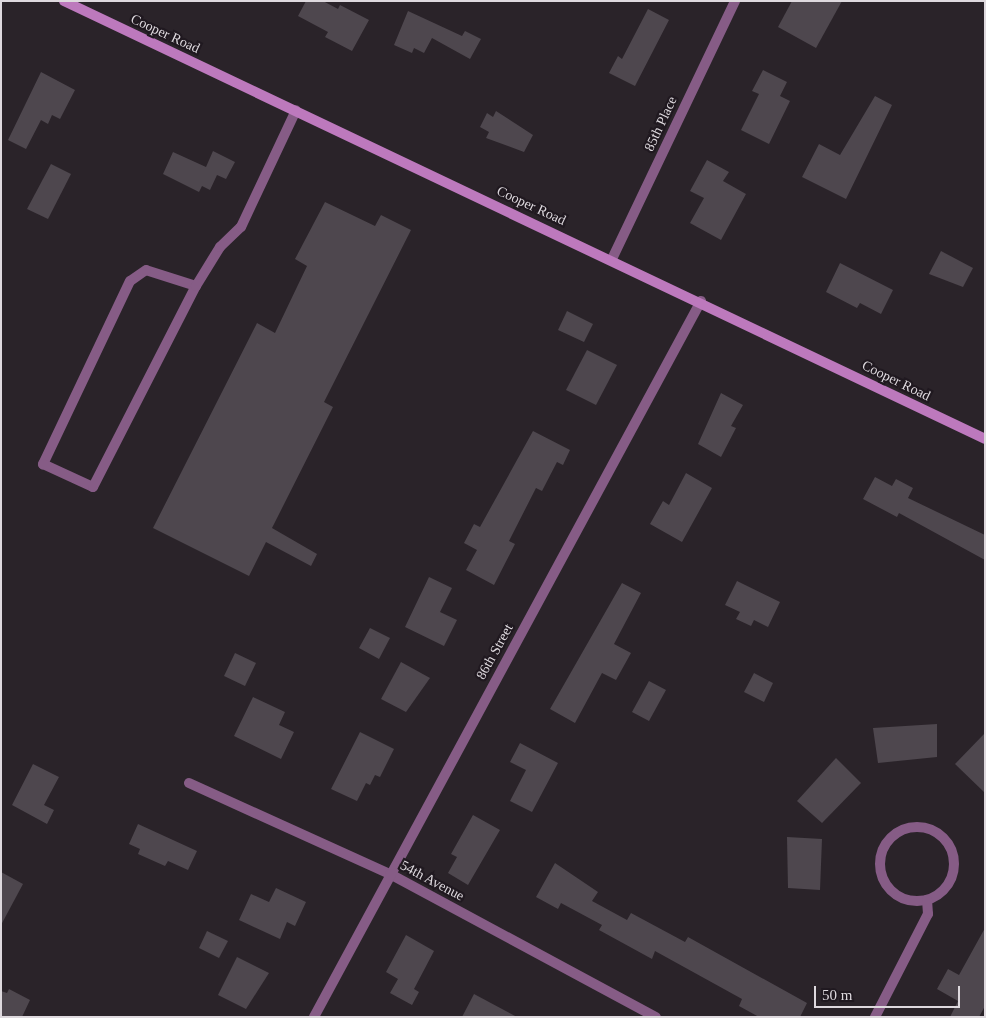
<!DOCTYPE html>
<style>
body{margin:0}
#map{position:relative;width:986px;height:1018px;overflow:hidden;background:#2a2329;font-family:"Times New Roman",serif}
div>[style]{position:absolute}
.building>*{inset:0;background:#4e474e}
.lane>*{height:10px;margin:-5px;padding:0 5px;transform-origin:5px;border-radius:5px;background:#865c86}
.street>*{height:10px;margin:-5px;padding:0 5px;transform-origin:5px;border-radius:5px;background:#865c86}
.street>.ring{margin:-5px;padding:0;box-sizing:content-box;background:none;border:10px solid #865c86;border-radius:50%}
.secondary>*{height:10px;margin:-5px;padding:0 5px;transform-origin:5px;border-radius:5px;background:#bd79bd}
span{translate:-50% -50%;white-space:nowrap;text-align:center;line-height:1.15;-webkit-text-stroke:4.5px #201920;paint-order:stroke}
.street-label{font-size:14px;color:#ded9de}
.frame{position:absolute;inset:0;border:2px solid #ded9de;pointer-events:none}
.scale{position:absolute;left:814px;top:986px;width:146px;height:22px;box-sizing:border-box;border:2px solid #ded9de;border-top:0;padding-left:6px;font-size:15px;line-height:18px;white-space:nowrap;color:#ded9de;-webkit-text-stroke:4px #201920;paint-order:stroke}
</style>
<div id="map">
<div class="building">
<i style="clip-path:polygon(306px 1px,323px 1px,338px 9px,340px 5px,369px 20px,352px 51px,325px 37px,328px 32px,298px 16px)"></i>
<i style="clip-path:polygon(792px 1px,842px 1px,816px 48px,778px 27px)"></i>
<i style="clip-path:polygon(648px 9px,669px 20px,635px 86px,609px 73px,618px 56px,622px 59px)"></i>
<i style="clip-path:polygon(408px 11px,462px 36px,465px 31px,481px 39px,470px 59px,432px 38px,424px 53px,414px 48px,412px 53px,394px 45px)"></i>
<i style="clip-path:polygon(763px 70px,787px 82px,780px 96px,790px 101px,769px 144px,741px 130px,759px 94px,752px 91px)"></i>
<i style="clip-path:polygon(41px 72px,75px 90px,60px 119px,52px 115px,48px 124px,41px 120px,26px 149px,8px 140px)"></i>
<i style="clip-path:polygon(875px 96px,892px 105px,846px 199px,802px 177px,819px 144px,840px 155px)"></i>
<i style="clip-path:polygon(496px 111px,533px 135px,524px 152px,486px 138px,489px 132px,480px 127px,487px 113px,493px 117px)"></i>
<i style="clip-path:polygon(213px 151px,235px 162px,226px 179px,217px 175px,210px 190px,202px 186px,199px 192px,163px 174px,173px 152px,206px 167px)"></i>
<i style="clip-path:polygon(707px 160px,729px 172px,723px 181px,746px 194px,721px 240px,690px 223px,704px 198px,690px 191px)"></i>
<i style="clip-path:polygon(51px 164px,71px 174px,48px 219px,27px 209px)"></i>
<i style="clip-path:polygon(325px 202px,375px 226px,381px 215px,411px 230px,324px 402px,333px 407px,272px 528px,317px 554px,311px 566px,266px 542px,249px 576px,153px 528px,257px 323px,275px 333px,307px 266px,295px 259px)"></i>
<i style="clip-path:polygon(941px 251px,973px 268px,963px 287px,929px 274px)"></i>
<i style="clip-path:polygon(840px 263px,893px 290px,881px 314px,860px 303px,857px 308px,826px 292px)"></i>
<i style="clip-path:polygon(567px 311px,593px 324px,584px 342px,558px 330px)"></i>
<i style="clip-path:polygon(587px 350px,617px 365px,596px 405px,566px 390px)"></i>
<i style="clip-path:polygon(721px 393px,743px 405px,731px 426px,736px 428px,721px 457px,698px 444px)"></i>
<i style="clip-path:polygon(533px 431px,570px 450px,563px 465px,557px 462px,542px 491px,536px 488px,509px 541px,515px 544px,494px 585px,466px 570px,477px 550px,464px 543px,474px 524px,480px 527px)"></i>
<i style="clip-path:polygon(686px 473px,712px 488px,682px 542px,650px 524px,663px 501px,669px 505px)"></i>
<i style="clip-path:polygon(875px 477px,892px 486px,896px 479px,913px 488px,908px 498px,985px 535px,985px 560px,899px 513px,897px 517px,863px 499px)"></i>
<i style="clip-path:polygon(429px 577px,452px 588px,440px 612px,457px 620px,444px 646px,405px 627px)"></i>
<i style="clip-path:polygon(737px 581px,780px 602px,768px 627px,754px 620px,751px 626px,736px 619px,740px 612px,725px 605px)"></i>
<i style="clip-path:polygon(622px 583px,641px 593px,614px 644px,631px 653px,616px 680px,602px 673px,575px 723px,550px 709px)"></i>
<i style="clip-path:polygon(370px 628px,390px 638px,379px 659px,359px 648px)"></i>
<i style="clip-path:polygon(235px 653px,256px 663px,245px 686px,224px 676px)"></i>
<i style="clip-path:polygon(401px 662px,430px 678px,406px 712px,381px 699px)"></i>
<i style="clip-path:polygon(754px 673px,773px 683px,764px 702px,744px 692px)"></i>
<i style="clip-path:polygon(649px 681px,666px 690px,649px 721px,632px 712px)"></i>
<i style="clip-path:polygon(253px 697px,285px 712px,279px 725px,294px 732px,281px 759px,234px 736px)"></i>
<i style="clip-path:polygon(937px 724px,937px 757px,878px 763px,873px 728px)"></i>
<i style="clip-path:polygon(360px 732px,394px 749px,380px 777px,375px 775px,370px 785px,366px 783px,357px 801px,331px 789px)"></i>
<i style="clip-path:polygon(985px 733px,985px 793px,955px 764px)"></i>
<i style="clip-path:polygon(520px 743px,558px 763px,532px 812px,510px 801px,526px 770px,510px 762px)"></i>
<i style="clip-path:polygon(836px 758px,861px 783px,822px 823px,797px 801px)"></i>
<i style="clip-path:polygon(33px 764px,59px 777px,44px 805px,54px 810px,47px 824px,12px 805px)"></i>
<i style="clip-path:polygon(473px 815px,500px 830px,468px 885px,448px 873px,457px 857px,451px 854px)"></i>
<i style="clip-path:polygon(138px 824px,197px 851px,188px 870px,168px 861px,165px 866px,138px 854px,140px 849px,129px 844px)"></i>
<i style="clip-path:polygon(787px 837px,822px 839px,820px 890px,788px 888px)"></i>
<i style="clip-path:polygon(555px 863px,598px 892px,592px 901px,627px 920px,631px 913px,685px 942px,688px 937px,807px 1003px,800px 1017px,759px 1017px,739px 1006px,742px 999px,655px 951px,652px 959px,599px 930px,602px 925px,561px 903px,558px 909px,536px 897px)"></i>
<i style="clip-path:polygon(1px 872px,23px 884px,1px 925px)"></i>
<i style="clip-path:polygon(276px 888px,306px 902px,295px 926px,287px 922px,280px 939px,239px 920px,251px 894px,269px 902px)"></i>
<i style="clip-path:polygon(985px 928px,985px 1006px,979px 1017px,950px 1017px,958px 1001px,937px 989px,948px 969px,959px 975px)"></i>
<i style="clip-path:polygon(207px 931px,228px 941px,219px 958px,199px 948px)"></i>
<i style="clip-path:polygon(406px 935px,434px 951px,414px 989px,419px 992px,412px 1005px,390px 993px,398px 979px,386px 972px)"></i>
<i style="clip-path:polygon(237px 957px,269px 973px,246px 1009px,218px 995px)"></i>
<i style="clip-path:polygon(9px 989px,30px 1000px,22px 1017px,1px 1017px,1px 991px,7px 993px)"></i>
<i style="clip-path:polygon(474px 994px,517px 1017px,462px 1017px)"></i>
</div>
<div class="lane">
<i style="left:196px;top:286px;width:52px;rotate:-162.3deg"></i>
<i style="left:146px;top:270px;width:19px;rotate:145deg"></i>
<i style="left:130px;top:281px;width:203px;rotate:115.4deg"></i>
<i style="left:43px;top:464px;width:55px;rotate:24.7deg"></i>
<i style="left:93px;top:487px;width:226px;rotate:-62.9deg"></i>
<i style="left:196px;top:286px;width:46px;rotate:-58.4deg"></i>
<i style="left:220px;top:247px;width:29px;rotate:-44deg"></i>
<i style="left:241px;top:227px;width:129px;rotate:-64.8deg"></i>
</div>
<div class="street">
<i style="left:612px;top:259px;width:286px;rotate:-64.5deg"></i>
<i style="left:189px;top:783px;width:221px;rotate:24.4deg"></i>
<i style="left:390px;top:874px;width:302px;rotate:28.3deg"></i>
<i class="ring" style="left:880px;top:827px;width:64px;height:64px"></i>
<i style="left:314px;top:1017px;width:814px;rotate:-61.61deg"></i>
<i style="left:875px;top:1017px;width:116px;rotate:-62.8deg"></i>
<i style="left:928px;top:914px;width:14px;rotate:-94deg"></i>
</div>
<div class="secondary">
<i style="left:64px;top:1px;width:1020px;rotate:25.43deg"></i>
</div>
<div class="street-label">
<span style="left:165px;top:34px;rotate:25deg">Cooper Road</span>
<span style="left:661px;top:124px;rotate:-65deg">85th Place</span>
<span style="left:531px;top:206px;rotate:25deg">Cooper Road</span>
<span style="left:896px;top:381px;rotate:26deg">Cooper Road</span>
<span style="left:495px;top:652px;rotate:-61deg">86th Street</span>
<span style="left:432px;top:881px;rotate:28deg">54th Avenue</span>
</div>
<div class="frame"></div>
<div class="scale">50 m</div>
</div>
